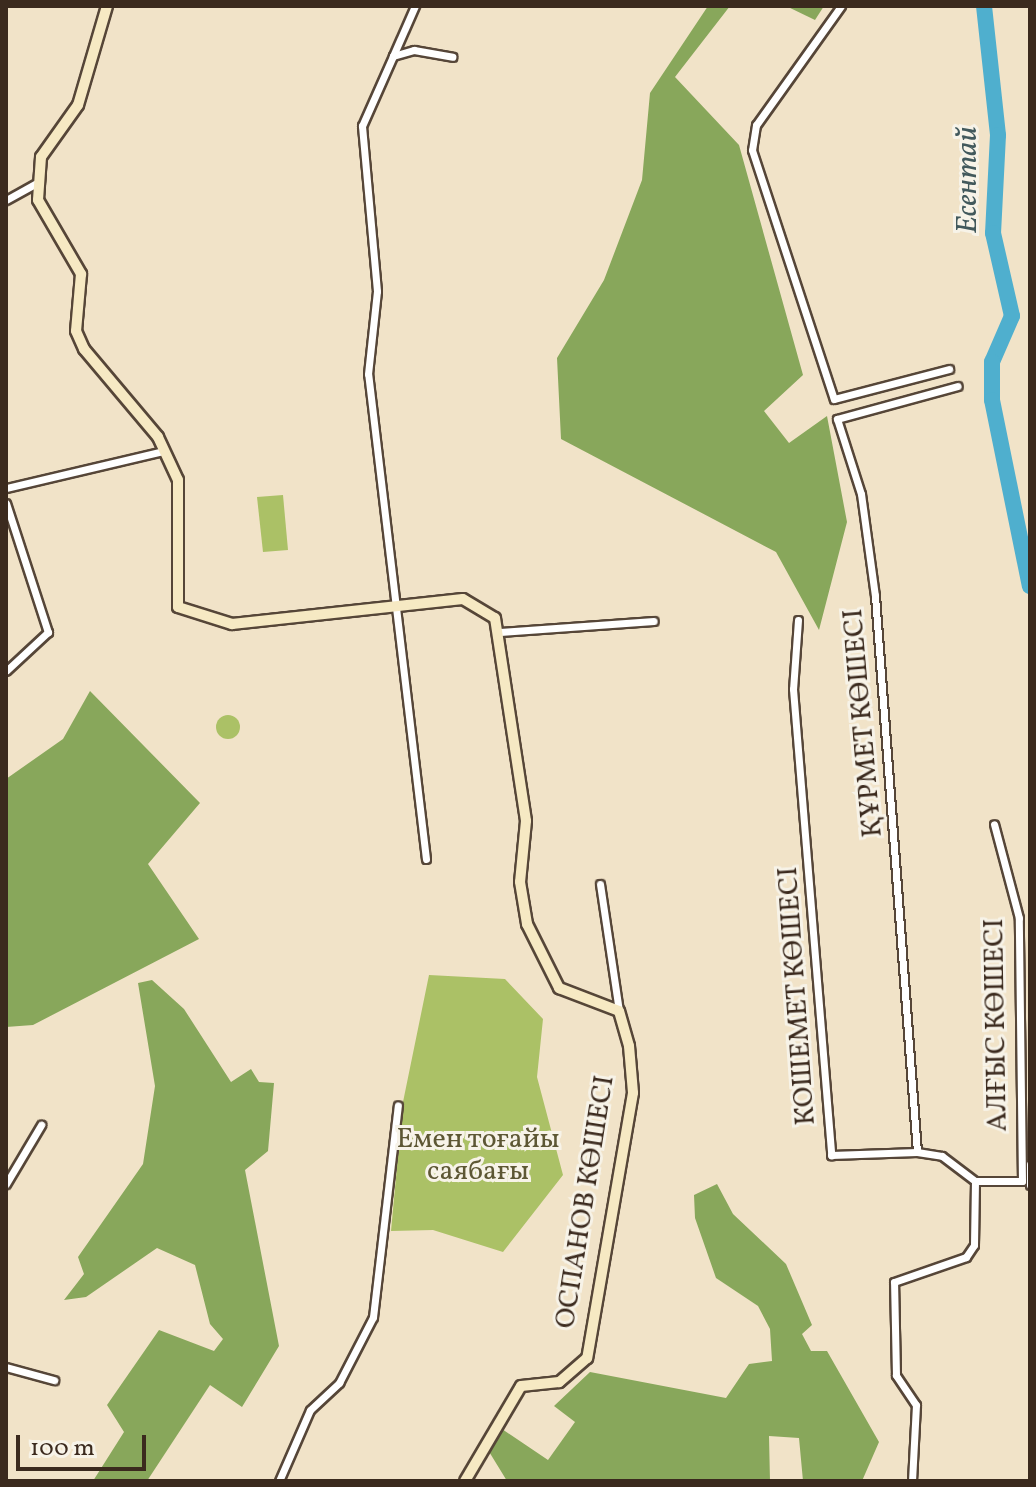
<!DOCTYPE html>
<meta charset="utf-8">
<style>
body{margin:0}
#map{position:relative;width:1036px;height:1487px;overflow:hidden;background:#f1e3c8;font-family:Vollkorn,serif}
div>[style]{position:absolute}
.green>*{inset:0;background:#abc166}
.round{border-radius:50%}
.forest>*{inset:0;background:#88a75b}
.river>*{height:16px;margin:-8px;padding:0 8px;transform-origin:8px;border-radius:8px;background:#4fafce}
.roads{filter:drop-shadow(2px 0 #564638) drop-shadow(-2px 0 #564638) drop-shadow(0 2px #564638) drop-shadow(0 -2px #564638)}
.street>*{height:7px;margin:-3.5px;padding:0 3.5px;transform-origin:3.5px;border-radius:3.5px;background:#fff}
.secondary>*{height:10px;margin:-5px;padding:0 5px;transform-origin:5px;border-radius:5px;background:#f6e9c3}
span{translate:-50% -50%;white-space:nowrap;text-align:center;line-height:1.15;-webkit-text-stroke:6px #f7f3e8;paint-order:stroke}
.street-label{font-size:28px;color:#3b2a1e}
.park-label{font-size:28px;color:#5d5734}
.water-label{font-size:30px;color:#42595c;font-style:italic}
.frame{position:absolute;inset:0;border:8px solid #3b2a1e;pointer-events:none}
.scale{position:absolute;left:16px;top:1435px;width:130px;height:36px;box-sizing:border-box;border:4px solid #3b2a1e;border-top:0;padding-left:10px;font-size:24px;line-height:28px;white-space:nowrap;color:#3b2a1e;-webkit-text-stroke:6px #f7f3e8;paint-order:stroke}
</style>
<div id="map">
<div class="green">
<i style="clip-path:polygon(283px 495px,288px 550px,263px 552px,257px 497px)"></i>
<i class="round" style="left:216px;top:715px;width:24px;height:24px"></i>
<i style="clip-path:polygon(429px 975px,505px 979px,543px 1019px,537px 1077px,563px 1175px,503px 1252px,433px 1230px,391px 1231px,403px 1102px)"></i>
</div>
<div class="forest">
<i style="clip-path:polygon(708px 6px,730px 6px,675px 77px,739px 145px,803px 375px,764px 411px,789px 443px,827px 416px,847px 522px,819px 630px,776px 552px,561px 439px,557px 358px,604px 280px,642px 180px,650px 93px)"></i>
<i style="clip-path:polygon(786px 6px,824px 6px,815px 20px)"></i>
<i style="clip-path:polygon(90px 691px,200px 803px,148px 864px,199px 939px,33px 1025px,6px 1027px,6px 779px,63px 739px)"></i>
<i style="clip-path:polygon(152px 980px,184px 1009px,231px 1082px,251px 1069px,259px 1082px,274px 1083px,268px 1151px,245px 1170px,279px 1346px,242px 1407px,210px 1385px,147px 1481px,93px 1481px,124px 1432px,107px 1405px,159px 1330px,214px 1351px,223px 1339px,210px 1324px,195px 1265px,157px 1248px,86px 1297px,64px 1300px,84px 1274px,78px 1257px,143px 1164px,155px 1086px,138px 983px)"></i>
<i style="clip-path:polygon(717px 1184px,733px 1214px,786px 1264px,812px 1325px,802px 1334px,811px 1351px,827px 1351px,879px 1442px,862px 1481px,803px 1481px,799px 1438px,769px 1436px,770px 1481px,507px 1481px,488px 1450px,502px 1429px,548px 1460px,575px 1422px,554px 1406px,590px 1372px,726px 1398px,749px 1364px,772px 1361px,770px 1329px,758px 1306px,716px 1278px,695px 1218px,694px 1195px)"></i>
</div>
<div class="river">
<i style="left:984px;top:6px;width:130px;rotate:83.8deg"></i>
<i style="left:998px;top:135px;width:98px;rotate:92.9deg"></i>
<i style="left:993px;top:233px;width:85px;rotate:77.1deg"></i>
<i style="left:1012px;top:316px;width:50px;rotate:113.5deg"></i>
<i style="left:992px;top:362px;width:38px;rotate:90deg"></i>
<i style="left:992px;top:400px;width:190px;rotate:78.5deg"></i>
</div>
<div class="roads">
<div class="street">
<i style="left:841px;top:6px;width:146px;rotate:125.5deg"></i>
<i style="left:756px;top:125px;width:25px;rotate:99deg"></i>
<i style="left:752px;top:150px;width:262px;rotate:71.8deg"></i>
<i style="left:834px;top:399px;width:119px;rotate:-14.6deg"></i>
<i style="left:393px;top:56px;width:55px;rotate:-66.3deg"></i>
<i style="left:6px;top:200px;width:37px;rotate:-29deg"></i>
<i style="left:6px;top:488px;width:162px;rotate:-13.2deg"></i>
<i style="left:6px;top:503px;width:136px;rotate:72deg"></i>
<i style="left:48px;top:632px;width:57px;rotate:137.1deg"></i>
<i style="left:798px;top:620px;width:69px;rotate:94.1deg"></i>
<i style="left:793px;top:689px;width:468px;rotate:85.3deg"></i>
<i style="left:831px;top:1155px;width:86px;rotate:-2deg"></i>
<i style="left:917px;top:1152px;width:25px;rotate:9deg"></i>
<i style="left:942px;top:1156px;width:41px;rotate:37.1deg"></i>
<i style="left:975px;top:1181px;width:47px"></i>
<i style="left:1022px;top:1181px;width:263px;rotate:-90.7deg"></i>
<i style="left:1019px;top:918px;width:97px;rotate:-104.9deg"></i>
<i style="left:500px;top:632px;width:154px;rotate:-4.1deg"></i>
<i style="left:426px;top:859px;width:488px;rotate:-96.8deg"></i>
<i style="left:368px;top:374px;width:83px;rotate:-83.8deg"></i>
<i style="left:377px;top:291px;width:166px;rotate:-95.2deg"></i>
<i style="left:362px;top:126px;width:77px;rotate:-66.1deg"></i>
<i style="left:393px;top:56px;width:22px;rotate:-16deg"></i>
<i style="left:414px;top:50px;width:39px;rotate:10deg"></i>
<i style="left:600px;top:884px;width:128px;rotate:81.5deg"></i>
<i style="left:917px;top:1152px;width:558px;rotate:-94.32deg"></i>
<i style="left:875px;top:596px;width:103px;rotate:-97.8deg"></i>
<i style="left:861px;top:494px;width:79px;rotate:-107.7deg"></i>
<i style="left:837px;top:419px;width:125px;rotate:-15.3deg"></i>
<i style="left:1030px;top:1164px;width:21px;rotate:90deg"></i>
<i style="left:6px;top:1184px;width:69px;rotate:-59.3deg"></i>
<i style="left:6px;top:1367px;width:50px;rotate:15.2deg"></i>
<i style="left:279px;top:1481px;width:77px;rotate:-66.4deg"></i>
<i style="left:310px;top:1410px;width:40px;rotate:-43deg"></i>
<i style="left:339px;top:1383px;width:74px;rotate:-62.7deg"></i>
<i style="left:373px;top:1317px;width:213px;rotate:-83.3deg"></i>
<i style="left:912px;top:1481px;width:76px;rotate:-87deg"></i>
<i style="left:916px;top:1405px;width:36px;rotate:-124deg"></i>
<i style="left:896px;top:1375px;width:93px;rotate:-91.2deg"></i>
<i style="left:894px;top:1282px;width:76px;rotate:-19.1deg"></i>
<i style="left:966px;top:1257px;width:14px;rotate:-56deg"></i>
<i style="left:974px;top:1245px;width:64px;rotate:-89.1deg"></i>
</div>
<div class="secondary">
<i style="left:107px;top:6px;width:103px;rotate:106.3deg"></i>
<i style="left:78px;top:105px;width:64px;rotate:125.4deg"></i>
<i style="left:41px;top:157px;width:43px;rotate:94deg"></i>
<i style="left:38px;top:200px;width:86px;rotate:59.8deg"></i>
<i style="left:81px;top:274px;width:57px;rotate:95deg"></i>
<i style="left:76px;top:331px;width:20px;rotate:66deg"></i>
<i style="left:84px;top:349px;width:115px;rotate:49.9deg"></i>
<i style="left:158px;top:437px;width:47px;rotate:65.1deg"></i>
<i style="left:178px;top:480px;width:127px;rotate:90deg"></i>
<i style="left:178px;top:607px;width:57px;rotate:17.5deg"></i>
<i style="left:232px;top:624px;width:232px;rotate:-6.2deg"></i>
<i style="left:463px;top:599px;width:37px;rotate:31deg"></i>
<i style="left:495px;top:618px;width:205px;rotate:81.3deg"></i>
<i style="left:526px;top:821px;width:61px;rotate:95.6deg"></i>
<i style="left:520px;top:882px;width:43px;rotate:80.5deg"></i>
<i style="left:527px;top:924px;width:72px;rotate:63.4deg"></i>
<i style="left:559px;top:988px;width:64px;rotate:21deg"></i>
<i style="left:619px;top:1011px;width:36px;rotate:74deg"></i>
<i style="left:629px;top:1046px;width:47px;rotate:85.1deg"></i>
<i style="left:633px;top:1093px;width:269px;rotate:99.8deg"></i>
<i style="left:587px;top:1358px;width:37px;rotate:139deg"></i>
<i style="left:559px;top:1382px;width:38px;rotate:174deg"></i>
<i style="left:521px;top:1386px;width:110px;rotate:120.5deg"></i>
</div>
</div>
<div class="street-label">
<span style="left:864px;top:723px;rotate:-95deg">ҚҰРМЕТ КӨШЕСІ</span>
<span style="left:798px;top:996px;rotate:-94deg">КОШЕМЕТ КӨШЕСІ</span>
<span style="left:997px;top:1025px;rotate:-91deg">АЛҒЫС КӨШЕСІ</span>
<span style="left:586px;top:1202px;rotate:-81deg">ОСПАНОВ КӨШЕСІ</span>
</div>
<div class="park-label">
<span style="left:478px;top:1156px">Емен тоғайы<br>саябағы</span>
</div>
<div class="water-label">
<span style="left:968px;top:180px;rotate:-90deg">Есентай</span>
</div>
<div class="frame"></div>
<div class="scale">100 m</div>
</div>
